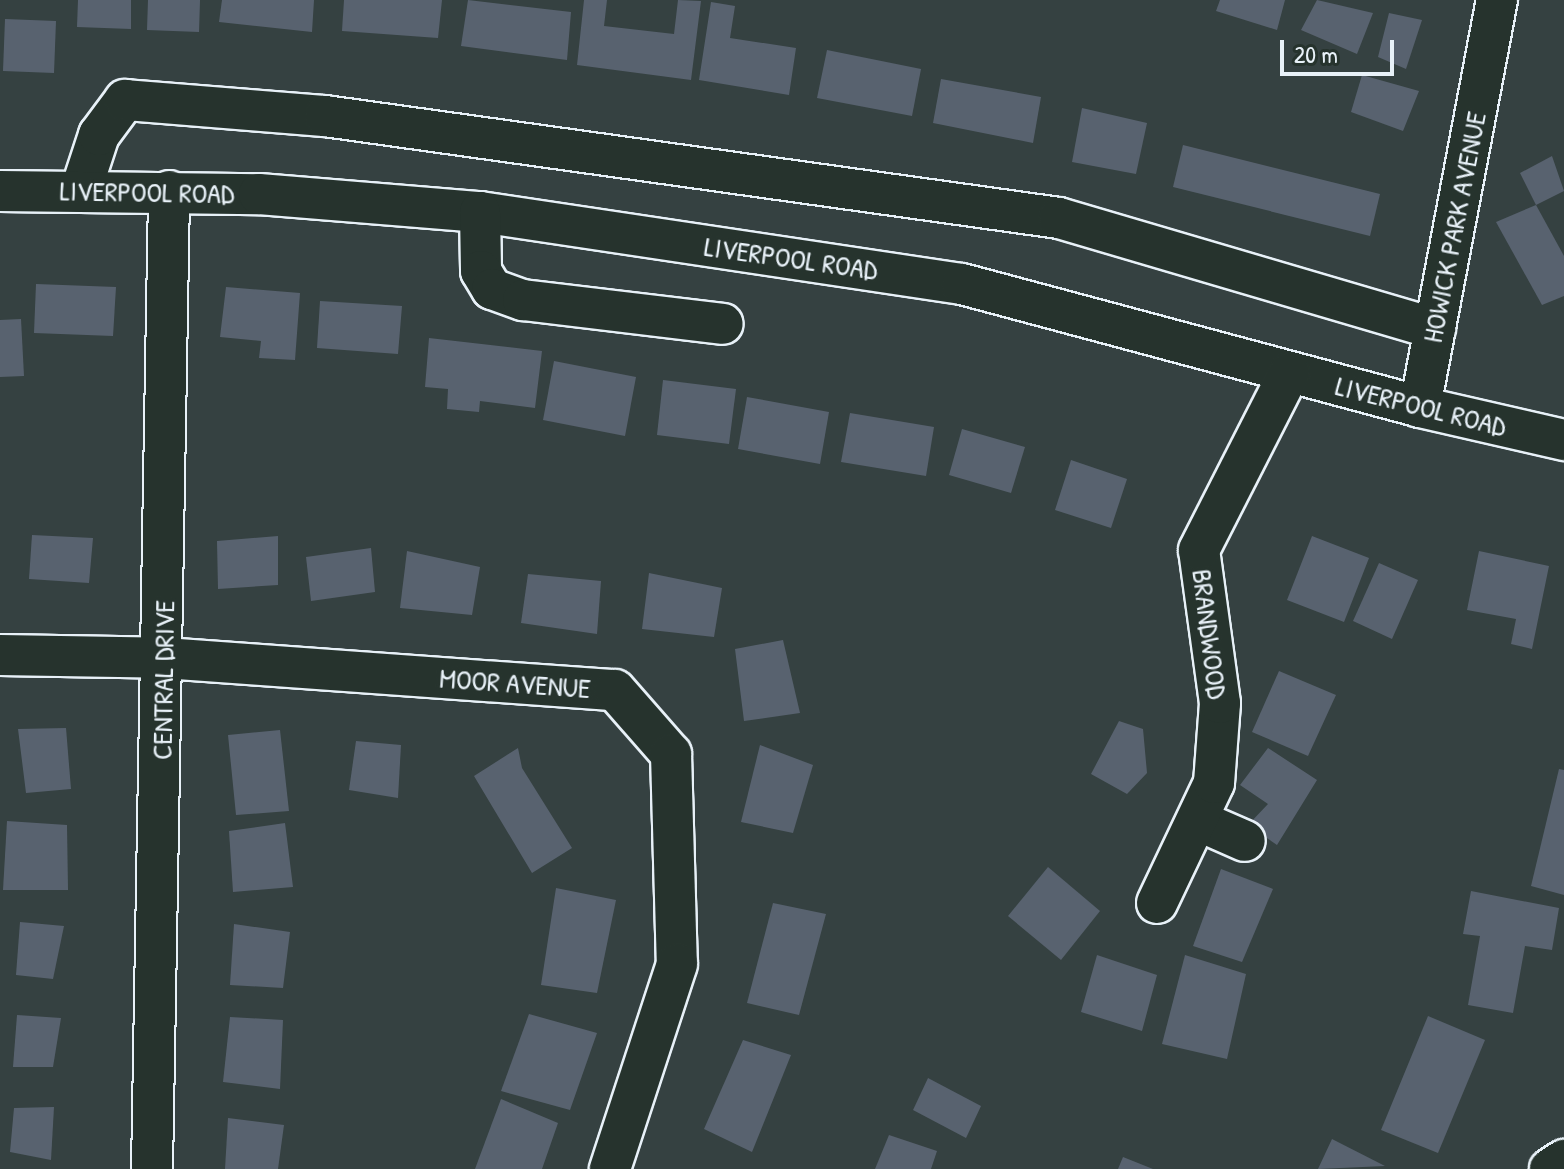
<!DOCTYPE html>
<style>
body{margin:0}
#map{position:relative;width:1564px;height:1169px;overflow:hidden;background:#354141;font-family:"Patrick Hand",sans-serif}
div>[style]{position:absolute}
.building>*{inset:0;background:#58626f}
.roads{filter:drop-shadow(2px 0 #e8f1f8) drop-shadow(-2px 0 #e8f1f8) drop-shadow(0 2px #e8f1f8) drop-shadow(0 -2px #e8f1f8)}
.minor>*{height:40px;margin:-20px;padding:0 20px;transform-origin:20px;border-radius:20px;background:#26332d}
span{translate:-50% -50%;white-space:nowrap;text-align:center;line-height:1.15;-webkit-text-stroke:7px #26332d;paint-order:stroke}
.street-label{font-size:28px;color:#e8f1f8}
.scale{position:absolute;left:1280px;top:40px;width:114px;height:36px;box-sizing:border-box;border:4px solid #e8f1f8;border-top:0;padding-left:10px;font-size:24px;line-height:28px;white-space:nowrap;color:#e8f1f8;-webkit-text-stroke:6px #26332d;paint-order:stroke}
</style>
<div id="map">
<div class="building">
<i style="clip-path:polygon(78px 0,131px 0,131px 29px,77px 27px)"></i>
<i style="clip-path:polygon(148px 0,200px 0,199px 32px,147px 30px)"></i>
<i style="clip-path:polygon(222px 0,314px 0,312px 32px,219px 22px)"></i>
<i style="clip-path:polygon(344px 0,442px 0,438px 38px,342px 31px)"></i>
<i style="clip-path:polygon(468px 0,571px 12px,567px 60px,461px 46px)"></i>
<i style="clip-path:polygon(584px 0,607px 0,604px 26px,674px 34px,678px 0,701px 1px,691px 80px,577px 65px)"></i>
<i style="clip-path:polygon(1220px 0,1285px 0,1277px 30px,1216px 11px)"></i>
<i style="clip-path:polygon(1317px 0,1373px 13px,1357px 54px,1301px 30px)"></i>
<i style="clip-path:polygon(711px 2px,735px 6px,730px 38px,796px 48px,789px 95px,699px 80px)"></i>
<i style="clip-path:polygon(1389px 13px,1422px 20px,1406px 69px,1378px 57px)"></i>
<i style="clip-path:polygon(5px 19px,56px 21px,54px 73px,3px 71px)"></i>
<i style="clip-path:polygon(827px 50px,921px 69px,912px 116px,817px 98px)"></i>
<i style="clip-path:polygon(1362px 75px,1419px 91px,1403px 131px,1351px 112px)"></i>
<i style="clip-path:polygon(941px 79px,1041px 97px,1033px 143px,933px 123px)"></i>
<i style="clip-path:polygon(1082px 108px,1147px 123px,1136px 174px,1072px 162px)"></i>
<i style="clip-path:polygon(1183px 145px,1380px 194px,1370px 236px,1173px 187px)"></i>
<i style="clip-path:polygon(1552px 156px,1564px 191px,1536px 205px,1520px 173px)"></i>
<i style="clip-path:polygon(1536px 205px,1564px 256px,1564px 296px,1542px 305px,1496px 222px)"></i>
<i style="clip-path:polygon(36px 284px,116px 287px,113px 336px,34px 333px)"></i>
<i style="clip-path:polygon(226px 287px,300px 293px,295px 360px,259px 358px,261px 341px,220px 337px)"></i>
<i style="clip-path:polygon(320px 301px,402px 306px,398px 354px,317px 348px)"></i>
<i style="clip-path:polygon(21px 319px,24px 376px,0 377px,0 320px)"></i>
<i style="clip-path:polygon(429px 338px,542px 351px,535px 408px,480px 401px,479px 412px,447px 409px,448px 389px,425px 387px)"></i>
<i style="clip-path:polygon(554px 361px,636px 377px,625px 436px,543px 420px)"></i>
<i style="clip-path:polygon(663px 380px,736px 389px,729px 444px,657px 435px)"></i>
<i style="clip-path:polygon(747px 397px,829px 412px,820px 464px,738px 449px)"></i>
<i style="clip-path:polygon(850px 413px,934px 427px,926px 476px,841px 462px)"></i>
<i style="clip-path:polygon(962px 429px,1025px 447px,1011px 493px,949px 475px)"></i>
<i style="clip-path:polygon(1071px 460px,1127px 479px,1111px 528px,1055px 510px)"></i>
<i style="clip-path:polygon(32px 535px,93px 538px,89px 583px,29px 579px)"></i>
<i style="clip-path:polygon(278px 536px,278px 585px,218px 589px,217px 541px)"></i>
<i style="clip-path:polygon(1312px 536px,1369px 558px,1344px 622px,1287px 600px)"></i>
<i style="clip-path:polygon(371px 548px,375px 592px,311px 601px,306px 557px)"></i>
<i style="clip-path:polygon(407px 551px,480px 567px,472px 615px,400px 608px)"></i>
<i style="clip-path:polygon(1479px 551px,1549px 566px,1532px 649px,1511px 644px,1516px 619px,1467px 610px)"></i>
<i style="clip-path:polygon(1379px 563px,1418px 580px,1392px 639px,1353px 621px)"></i>
<i style="clip-path:polygon(649px 573px,722px 588px,714px 637px,642px 629px)"></i>
<i style="clip-path:polygon(528px 574px,601px 581px,597px 634px,521px 623px)"></i>
<i style="clip-path:polygon(783px 640px,800px 713px,744px 721px,735px 649px)"></i>
<i style="clip-path:polygon(1279px 671px,1336px 695px,1308px 756px,1252px 732px)"></i>
<i style="clip-path:polygon(1119px 721px,1143px 729px,1147px 773px,1127px 794px,1091px 774px)"></i>
<i style="clip-path:polygon(66px 728px,71px 789px,26px 793px,18px 729px)"></i>
<i style="clip-path:polygon(280px 730px,289px 811px,236px 815px,228px 735px)"></i>
<i style="clip-path:polygon(356px 741px,401px 745px,398px 798px,349px 790px)"></i>
<i style="clip-path:polygon(760px 745px,813px 765px,793px 833px,741px 822px)"></i>
<i style="clip-path:polygon(518px 748px,522px 768px,572px 848px,532px 873px,474px 776px)"></i>
<i style="clip-path:polygon(1268px 748px,1317px 780px,1277px 845px,1248px 825px,1268px 804px,1240px 785px)"></i>
<i style="clip-path:polygon(1559px 769px,1564px 770px,1564px 895px,1531px 886px)"></i>
<i style="clip-path:polygon(7px 821px,67px 825px,68px 890px,3px 890px)"></i>
<i style="clip-path:polygon(285px 823px,293px 887px,233px 892px,229px 831px)"></i>
<i style="clip-path:polygon(1048px 867px,1100px 911px,1061px 960px,1008px 916px)"></i>
<i style="clip-path:polygon(1221px 869px,1273px 889px,1242px 962px,1193px 946px)"></i>
<i style="clip-path:polygon(556px 888px,616px 900px,597px 993px,541px 985px)"></i>
<i style="clip-path:polygon(1471px 891px,1559px 908px,1552px 950px,1525px 946px,1513px 1013px,1468px 1005px,1480px 936px,1463px 934px)"></i>
<i style="clip-path:polygon(773px 903px,826px 914px,799px 1015px,747px 1003px)"></i>
<i style="clip-path:polygon(20px 922px,64px 926px,53px 979px,16px 975px)"></i>
<i style="clip-path:polygon(234px 924px,290px 932px,283px 988px,230px 985px)"></i>
<i style="clip-path:polygon(1097px 955px,1157px 975px,1142px 1031px,1081px 1012px)"></i>
<i style="clip-path:polygon(1185px 955px,1246px 974px,1227px 1059px,1162px 1044px)"></i>
<i style="clip-path:polygon(529px 1014px,597px 1033px,570px 1110px,501px 1091px)"></i>
<i style="clip-path:polygon(17px 1015px,61px 1018px,53px 1067px,13px 1067px)"></i>
<i style="clip-path:polygon(1428px 1016px,1485px 1040px,1438px 1153px,1381px 1130px)"></i>
<i style="clip-path:polygon(230px 1017px,283px 1020px,280px 1089px,223px 1082px)"></i>
<i style="clip-path:polygon(743px 1040px,791px 1055px,752px 1152px,704px 1129px)"></i>
<i style="clip-path:polygon(928px 1078px,981px 1106px,966px 1138px,913px 1110px)"></i>
<i style="clip-path:polygon(501px 1099px,558px 1123px,542px 1169px,475px 1169px)"></i>
<i style="clip-path:polygon(54px 1107px,51px 1160px,10px 1152px,14px 1108px)"></i>
<i style="clip-path:polygon(228px 1118px,284px 1125px,278px 1169px,225px 1169px)"></i>
<i style="clip-path:polygon(889px 1135px,937px 1151px,931px 1169px,875px 1169px)"></i>
<i style="clip-path:polygon(1332px 1139px,1385px 1166px,1318px 1169px)"></i>
<i style="clip-path:polygon(1123px 1157px,1153px 1169px,1118px 1169px)"></i>
</div>
<div class="roads">
<div class="minor">
<i style="left:81px;top:190px;width:58px;rotate:-71.9deg"></i>
<i style="left:99px;top:135px;width:44px;rotate:-53.4deg"></i>
<i style="left:125px;top:100px;width:201px;rotate:4.6deg"></i>
<i style="left:325px;top:116px;width:741px;rotate:7.91deg"></i>
<i style="left:1059px;top:218px;width:392px;rotate:16.4deg"></i>
<i style="left:0;top:191px;width:259px;rotate:0.7deg"></i>
<i style="left:259px;top:194px;width:222px;rotate:4.7deg"></i>
<i style="left:480px;top:212px;width:487px;rotate:8.5deg"></i>
<i style="left:962px;top:284px;width:474px;rotate:15deg"></i>
<i style="left:1420px;top:407px;width:148px;rotate:12.9deg"></i>
<i style="left:480px;top:212px;width:59px;rotate:89deg"></i>
<i style="left:481px;top:271px;width:21px;rotate:59deg"></i>
<i style="left:492px;top:289px;width:33px;rotate:20deg"></i>
<i style="left:523px;top:300px;width:201px;rotate:6.8deg"></i>
<i style="left:1420px;top:407px;width:414px;rotate:-79.3deg"></i>
<i style="left:0;top:655px;width:164px;rotate:1deg"></i>
<i style="left:164px;top:658px;width:452px;rotate:4.1deg"></i>
<i style="left:615px;top:690px;width:85px;rotate:48.8deg"></i>
<i style="left:671px;top:754px;width:210px;rotate:88.4deg"></i>
<i style="left:677px;top:964px;width:216px;rotate:108.1deg"></i>
<i style="left:1197px;top:820px;width:52px;rotate:23.6deg"></i>
<i style="left:1157px;top:903px;width:133px;rotate:-64.6deg"></i>
<i style="left:1214px;top:783px;width:80px;rotate:-85.7deg"></i>
<i style="left:1220px;top:703px;width:154px;rotate:-97.8deg"></i>
<i style="left:1199px;top:550px;width:199px;rotate:-63deg"></i>
<i style="left:152px;top:1169px;width:978px;rotate:-89deg"></i>
<i style="left:1550px;top:1169px;width:17px;rotate:-33deg"></i>
</div>
</div>
<div class="street-label">
<span style="left:147px;top:192px;rotate:1deg">LIVERPOOL ROAD</span>
<span style="left:1454px;top:227px;rotate:-79deg">HOWICK PARK AVENUE</span>
<span style="left:791px;top:258px;rotate:8deg">LIVERPOOL ROAD</span>
<span style="left:1421px;top:406px;rotate:14deg">LIVERPOOL ROAD</span>
<span style="left:1210px;top:634px;rotate:83deg">BRANDWOOD</span>
<span style="left:163px;top:680px;rotate:-89deg">CENTRAL DRIVE</span>
<span style="left:515px;top:683px;rotate:4deg">MOOR AVENUE</span>
</div>
<div class="scale">20 m</div>
</div>
